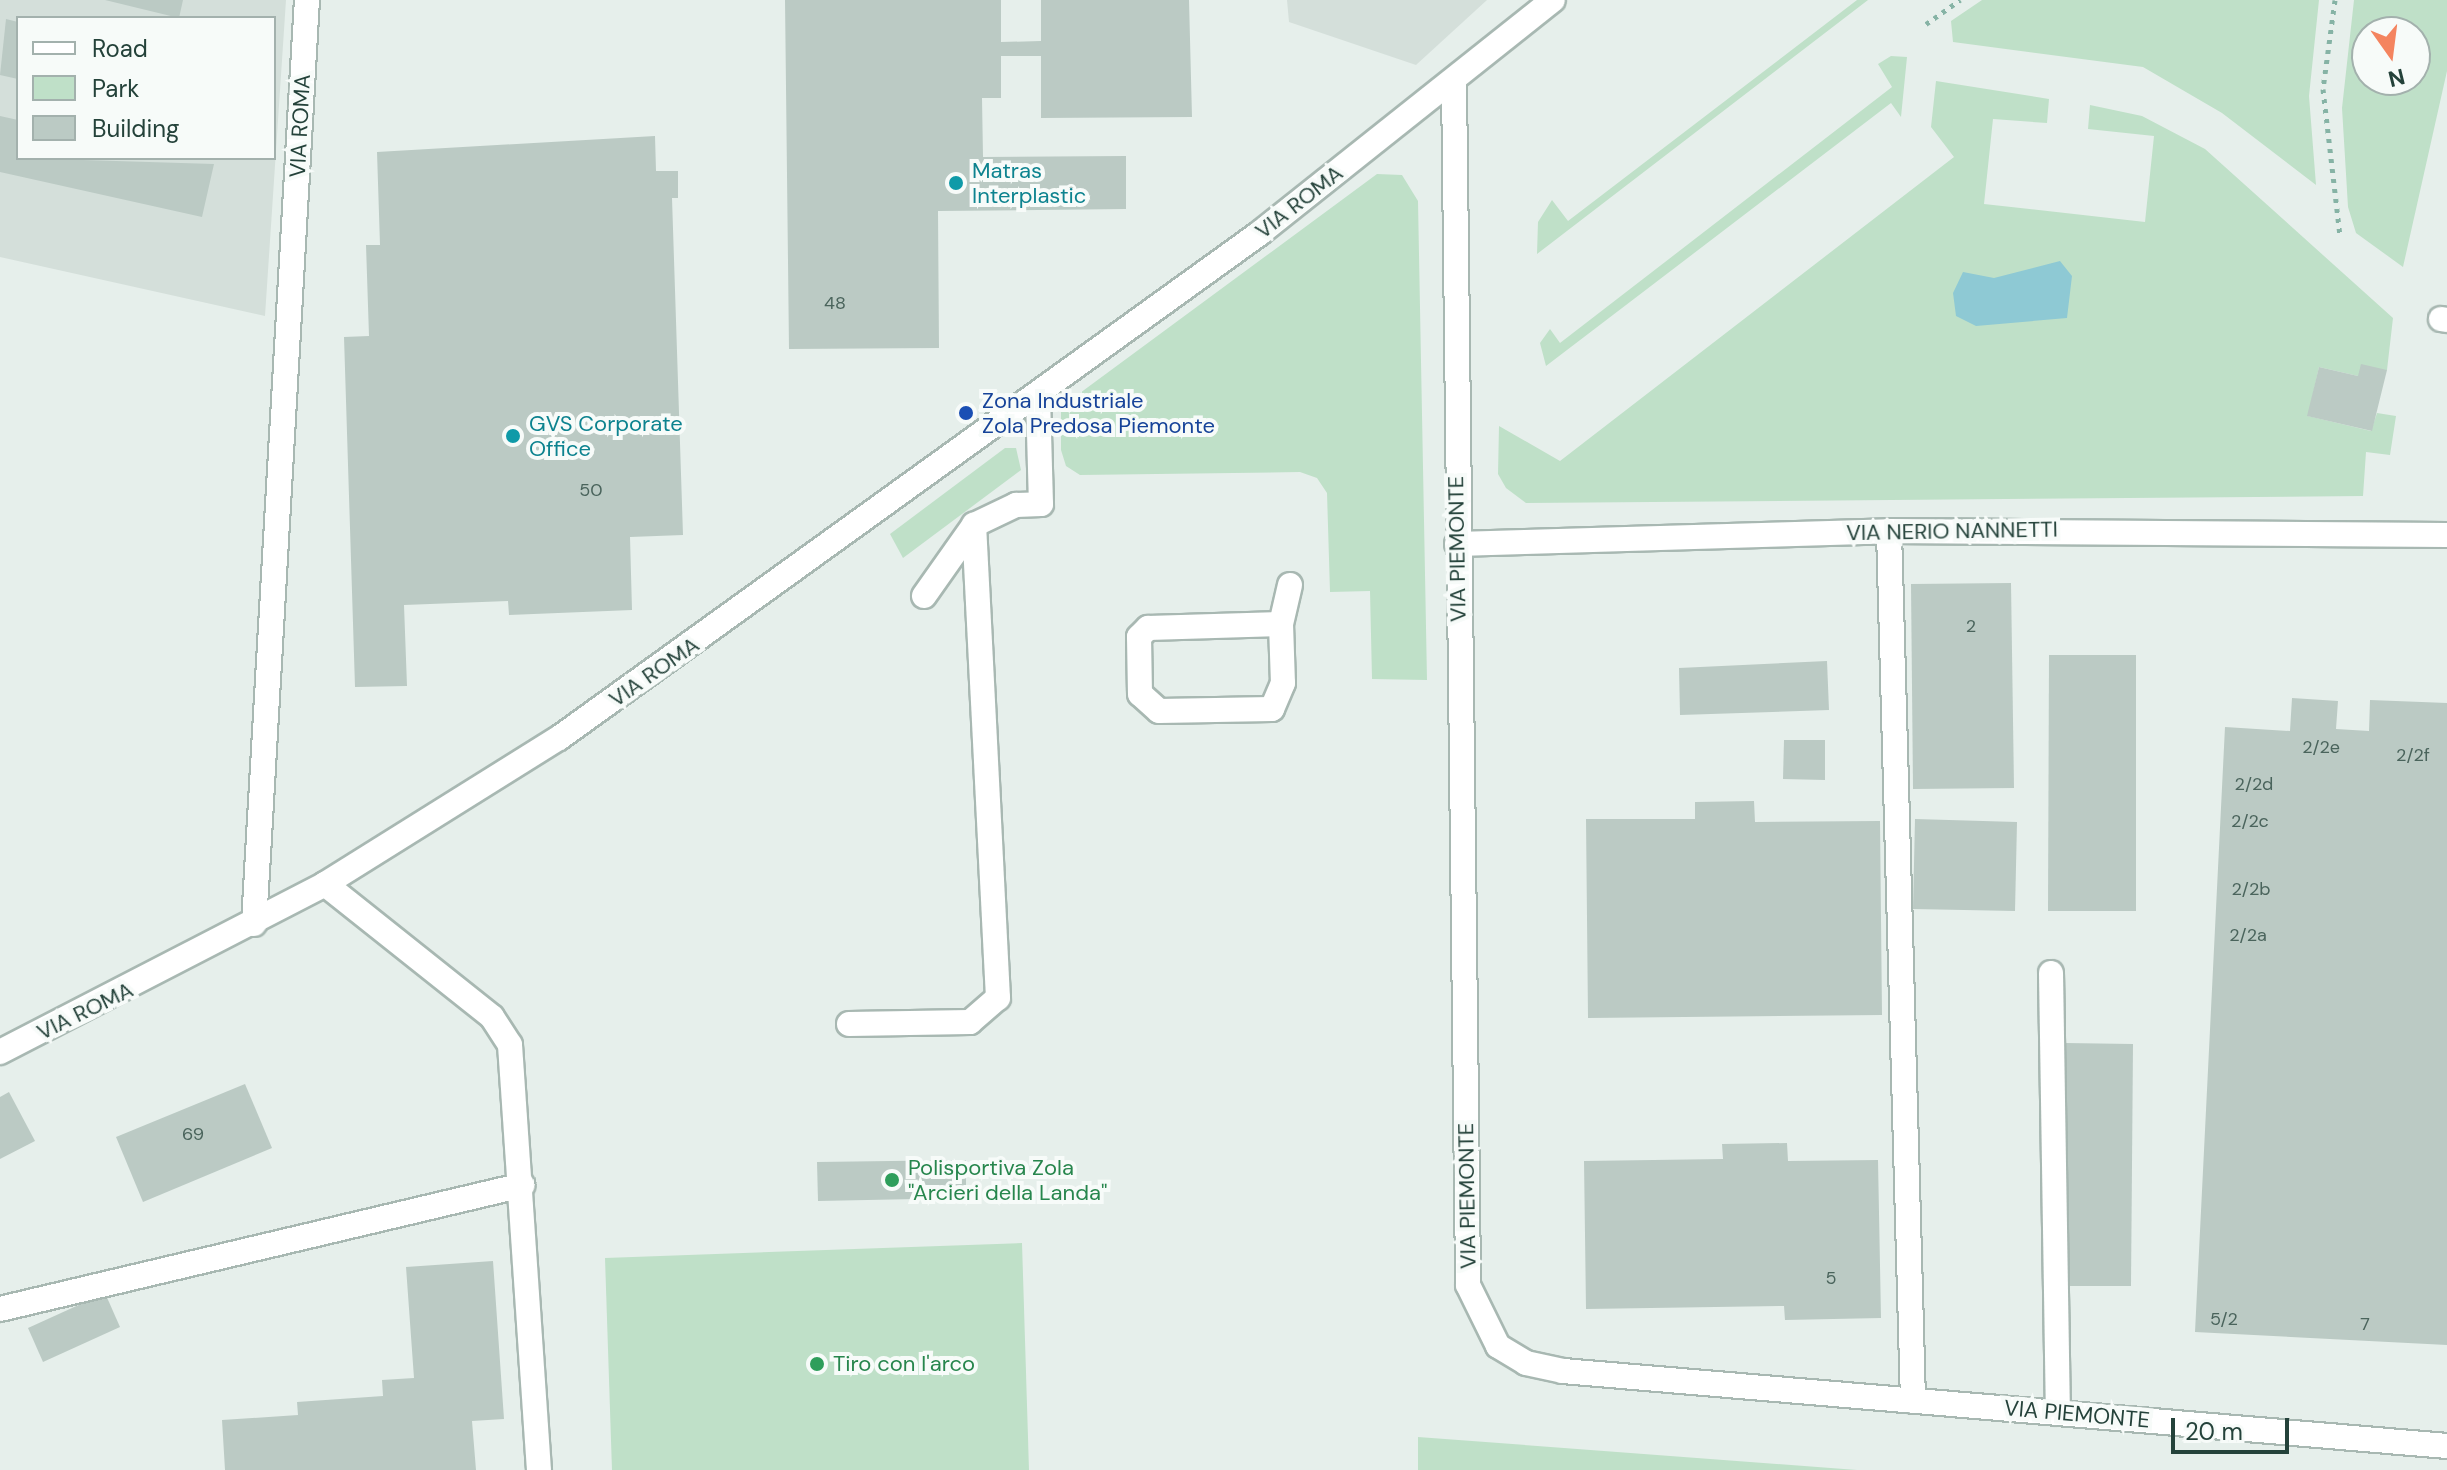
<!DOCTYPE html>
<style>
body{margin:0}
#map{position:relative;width:2447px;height:1470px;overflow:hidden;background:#e6efeb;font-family:"DM Sans",sans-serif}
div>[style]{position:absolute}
.built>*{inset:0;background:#d4dfda}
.green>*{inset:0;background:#bfe0c8}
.water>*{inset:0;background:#8ec9d4}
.building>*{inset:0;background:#bbcac4}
.path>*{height:5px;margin-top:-2.5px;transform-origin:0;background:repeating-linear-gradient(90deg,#86b3a5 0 4px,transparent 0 10px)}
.roads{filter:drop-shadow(2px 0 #a8b8b2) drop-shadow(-2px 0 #a8b8b2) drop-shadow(0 2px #a8b8b2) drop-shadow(0 -2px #a8b8b2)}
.minor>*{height:24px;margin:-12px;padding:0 12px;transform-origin:12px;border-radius:12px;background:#fff}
.dots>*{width:22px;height:22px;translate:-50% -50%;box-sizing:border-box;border:4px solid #f7fbf9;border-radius:50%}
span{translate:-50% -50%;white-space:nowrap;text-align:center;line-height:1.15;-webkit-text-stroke:8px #f7fbf9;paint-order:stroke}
.number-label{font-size:18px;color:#4a645c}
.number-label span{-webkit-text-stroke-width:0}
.street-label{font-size:22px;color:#24423a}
.culture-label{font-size:22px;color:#0d838f}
.left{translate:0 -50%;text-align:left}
.transit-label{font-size:22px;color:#164399}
.leisure-label{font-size:22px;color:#27864d}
.legend{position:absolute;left:16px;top:16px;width:260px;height:144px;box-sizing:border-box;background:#f7fbf9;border:2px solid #a3b1ad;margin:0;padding:10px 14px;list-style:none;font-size:24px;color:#24423a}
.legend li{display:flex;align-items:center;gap:16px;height:40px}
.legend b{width:40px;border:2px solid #a3b1ad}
.north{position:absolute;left:2351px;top:16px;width:80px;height:80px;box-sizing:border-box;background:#f7fbf9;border:2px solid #a3b1ad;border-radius:50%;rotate:166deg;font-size:22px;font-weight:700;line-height:32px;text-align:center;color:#24423a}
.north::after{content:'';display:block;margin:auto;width:28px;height:36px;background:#f4845f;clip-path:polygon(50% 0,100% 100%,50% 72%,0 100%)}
.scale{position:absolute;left:2171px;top:1418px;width:118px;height:36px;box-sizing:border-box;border:4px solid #24423a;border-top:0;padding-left:10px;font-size:24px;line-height:28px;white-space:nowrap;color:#24423a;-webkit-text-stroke:6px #f7fbf9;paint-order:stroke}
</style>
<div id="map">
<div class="built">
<i style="clip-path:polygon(evenodd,0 0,286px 0,265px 316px,0 257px,0 0,18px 18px,274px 18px,274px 158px,18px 158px,18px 18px)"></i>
<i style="clip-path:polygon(1287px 0,1487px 0,1416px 65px,1289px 22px)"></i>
</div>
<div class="green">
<i style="clip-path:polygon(1857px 0,1868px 0,1537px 254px,1538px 222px,1552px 200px,1568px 221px)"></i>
<i style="clip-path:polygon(1982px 0,2319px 0,2309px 96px,2316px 185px,2222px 113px,2143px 67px,1953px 42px,1951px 21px)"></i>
<i style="clip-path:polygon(evenodd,2354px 0,2447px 0,2447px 71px,2403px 267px,2356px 233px,2348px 207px,2342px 108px,2354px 0,2367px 32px,2415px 32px,2415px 80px,2367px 80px,2367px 32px)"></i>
<i style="clip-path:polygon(1891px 56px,1907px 57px,1901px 117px,1891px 103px,1546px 366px,1540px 343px,1550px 329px,1560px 343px,1892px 87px,1878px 64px)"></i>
<i style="clip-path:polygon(1936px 81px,2049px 99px,2047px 123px,1993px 119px,1984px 204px,2145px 222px,2154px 136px,2088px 129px,2090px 105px,2142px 116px,2205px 149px,2393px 318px,2387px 370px,2358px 376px,2319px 367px,2308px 416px,2371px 431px,2377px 413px,2396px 416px,2390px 455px,2366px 452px,2363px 496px,1526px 503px,1506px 488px,1498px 474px,1499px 426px,1560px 461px,1954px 157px,1931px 127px)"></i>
<i style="clip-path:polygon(1377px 174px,1402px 175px,1418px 201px,1427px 680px,1372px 679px,1370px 591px,1330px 592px,1327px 493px,1317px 478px,1300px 472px,1080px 475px,1066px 466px,1061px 450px,1061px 407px)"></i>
<i style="clip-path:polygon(1005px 448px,1016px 448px,1021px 470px,903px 558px,890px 534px)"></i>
<i style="clip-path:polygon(1022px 1243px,1029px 1470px,612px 1470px,605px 1258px)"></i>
<i style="clip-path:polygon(1418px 1437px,1857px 1470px,1418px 1470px)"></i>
</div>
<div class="water">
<i style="clip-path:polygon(2060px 261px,2072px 276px,2067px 318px,1976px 326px,1956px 316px,1953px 293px,1963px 272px,1994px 278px)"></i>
</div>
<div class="building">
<i style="clip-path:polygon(105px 0,183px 0,179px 18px)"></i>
<i style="clip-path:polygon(785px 0,1001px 0,1001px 42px,1041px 41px,1041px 0,1189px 0,1192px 117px,1041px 118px,1041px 56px,1001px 56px,1001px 98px,982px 98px,983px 157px,1126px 156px,1126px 209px,938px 211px,939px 348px,789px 349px)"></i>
<i style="clip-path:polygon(6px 19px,18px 22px,18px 79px,0 75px)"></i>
<i style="clip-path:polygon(0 116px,18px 120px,18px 158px,214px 164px,202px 217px,0 172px)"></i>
<i style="clip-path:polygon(655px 136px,656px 171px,678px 171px,678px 198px,672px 198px,683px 535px,630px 537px,632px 610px,509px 615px,508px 601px,404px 605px,407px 686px,355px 687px,344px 337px,369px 336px,366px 245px,380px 245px,377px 152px)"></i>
<i style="clip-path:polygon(2361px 364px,2387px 370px,2372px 431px,2307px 416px,2319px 367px,2358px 376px)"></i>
<i style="clip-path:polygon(2011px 583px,2014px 788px,1913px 789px,1911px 584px)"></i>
<i style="clip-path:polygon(2049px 655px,2136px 655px,2136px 911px,2048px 911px)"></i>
<i style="clip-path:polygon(1827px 661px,1829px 710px,1680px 715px,1679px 668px)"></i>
<i style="clip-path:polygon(2292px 698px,2338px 701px,2336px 729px,2369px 731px,2370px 700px,2447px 703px,2447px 1345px,2195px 1332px,2225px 727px,2290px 731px)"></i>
<i style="clip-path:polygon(1784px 740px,1825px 740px,1825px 780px,1783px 779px)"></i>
<i style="clip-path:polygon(1754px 801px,1755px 822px,1880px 821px,1882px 1015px,1588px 1018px,1586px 819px,1695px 819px,1695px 802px)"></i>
<i style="clip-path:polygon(1915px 819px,2017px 822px,2015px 911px,1913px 909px)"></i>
<i style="clip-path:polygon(2065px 1043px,2133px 1044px,2131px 1286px,2063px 1286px)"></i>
<i style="clip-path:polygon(245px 1084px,272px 1148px,143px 1202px,116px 1137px)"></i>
<i style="clip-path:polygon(9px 1092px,35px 1141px,0 1159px,0 1097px)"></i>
<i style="clip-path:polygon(1787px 1143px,1788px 1161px,1878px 1160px,1881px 1318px,1785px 1320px,1784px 1306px,1586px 1309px,1584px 1161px,1723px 1159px,1722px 1144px)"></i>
<i style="clip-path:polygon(966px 1160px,966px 1198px,818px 1201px,817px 1162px)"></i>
<i style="clip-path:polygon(493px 1261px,504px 1419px,472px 1421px,476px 1470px,225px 1470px,222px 1420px,298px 1415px,297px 1402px,383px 1396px,382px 1380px,414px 1378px,406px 1267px)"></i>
<i style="clip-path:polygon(105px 1293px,120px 1327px,43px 1362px,28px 1328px)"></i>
</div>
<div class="path">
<i style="left:2335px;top:0;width:90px;rotate:97.7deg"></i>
<i style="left:2323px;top:89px;width:149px;rotate:83.4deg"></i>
<i style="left:1926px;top:24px;width:42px;rotate:-35.2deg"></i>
</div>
<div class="roads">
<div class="minor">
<i style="left:1454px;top:81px;width:1204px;rotate:89.33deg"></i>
<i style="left:1468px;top:1285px;width:68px;rotate:63.8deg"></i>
<i style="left:1498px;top:1346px;width:33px;rotate:31deg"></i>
<i style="left:1526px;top:1363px;width:38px;rotate:12deg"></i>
<i style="left:1563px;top:1371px;width:887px;rotate:4.85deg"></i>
<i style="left:2441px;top:319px;width:6px;rotate:9deg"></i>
<i style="left:1889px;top:531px;width:870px;rotate:88.42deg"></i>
<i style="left:1457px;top:544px;width:432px;rotate:-1.7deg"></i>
<i style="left:1889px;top:531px;width:558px;rotate:0.41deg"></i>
<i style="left:924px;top:596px;width:87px;rotate:-54.8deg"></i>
<i style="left:974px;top:525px;width:47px;rotate:-25.5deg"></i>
<i style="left:1016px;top:505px;width:25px;rotate:-2deg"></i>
<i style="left:1041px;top:504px;width:108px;rotate:-91.6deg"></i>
<i style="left:1281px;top:624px;width:59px;rotate:88.1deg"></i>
<i style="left:1283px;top:683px;width:28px;rotate:113deg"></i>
<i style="left:1272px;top:709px;width:113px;rotate:179deg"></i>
<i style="left:1159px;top:711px;width:25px;rotate:-138deg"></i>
<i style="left:1140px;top:694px;width:57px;rotate:-91deg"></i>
<i style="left:1139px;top:637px;width:13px;rotate:-45deg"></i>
<i style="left:1148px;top:628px;width:133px;rotate:-1.7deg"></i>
<i style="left:1281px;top:624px;width:40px;rotate:-77deg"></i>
<i style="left:325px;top:884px;width:213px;rotate:38.5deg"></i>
<i style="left:492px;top:1017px;width:33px;rotate:57deg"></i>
<i style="left:510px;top:1045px;width:426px;rotate:86.1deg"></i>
<i style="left:254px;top:924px;width:926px;rotate:-86.72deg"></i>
<i style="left:2051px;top:973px;width:440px;rotate:89.1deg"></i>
<i style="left:849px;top:1024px;width:121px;rotate:-0.9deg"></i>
<i style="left:970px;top:1022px;width:37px;rotate:-41deg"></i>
<i style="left:998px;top:998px;width:474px;rotate:-92.9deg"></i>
<i style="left:0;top:1052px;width:366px;rotate:-27.3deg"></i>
<i style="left:325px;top:884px;width:276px;rotate:-32deg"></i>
<i style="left:559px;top:738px;width:864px;rotate:-35.77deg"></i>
<i style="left:1260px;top:233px;width:374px;rotate:-38.5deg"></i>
<i style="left:0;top:1309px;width:537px;rotate:-13.34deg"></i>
</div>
</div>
<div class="dots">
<i style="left:956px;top:183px;background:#0f9aa8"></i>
<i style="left:966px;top:413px;background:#1a4fb4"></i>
<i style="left:513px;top:436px;background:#0f9aa8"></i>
<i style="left:892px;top:1180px;background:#2e9e5b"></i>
<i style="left:817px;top:1364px;background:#2e9e5b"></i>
</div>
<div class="number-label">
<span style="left:835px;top:303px">48</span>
<span style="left:591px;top:490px">50</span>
<span style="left:1971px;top:626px">2</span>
<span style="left:2321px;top:747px">2/2e</span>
<span style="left:2413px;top:755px">2/2f</span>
<span style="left:2254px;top:784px">2/2d</span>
<span style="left:2250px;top:821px">2/2c</span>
<span style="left:2251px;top:889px">2/2b</span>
<span style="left:2248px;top:935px">2/2a</span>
<span style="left:193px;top:1134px">69</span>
<span style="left:1831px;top:1278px">5</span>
<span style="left:2224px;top:1319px">5/2</span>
<span style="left:2365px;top:1324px">7</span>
</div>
<div class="street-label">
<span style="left:300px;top:126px;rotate:-87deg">VIA ROMA</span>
<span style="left:1299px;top:202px;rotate:-38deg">VIA ROMA</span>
<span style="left:1952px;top:531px;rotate:-1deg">VIA NERIO NANNETTI</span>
<span style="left:1457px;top:549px;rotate:-91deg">VIA PIEMONTE</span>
<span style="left:654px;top:672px;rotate:-35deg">VIA ROMA</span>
<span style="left:85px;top:1011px;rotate:-26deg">VIA ROMA</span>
<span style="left:1467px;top:1196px;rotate:-91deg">VIA PIEMONTE</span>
<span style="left:2077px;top:1414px;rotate:5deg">VIA PIEMONTE</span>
</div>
<div class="culture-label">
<span class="left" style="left:972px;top:183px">Matras<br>Interplastic</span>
<span class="left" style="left:529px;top:436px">GVS Corporate<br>Office</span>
</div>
<div class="transit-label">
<span class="left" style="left:982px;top:413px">Zona Industriale<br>Zola Predosa Piemonte</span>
</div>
<div class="leisure-label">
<span class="left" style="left:908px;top:1180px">Polisportiva Zola<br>"Arcieri della Landa"</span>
<span class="left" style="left:833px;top:1364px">Tiro con l'arco</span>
</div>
<ul class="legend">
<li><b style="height:10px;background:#fff"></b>Road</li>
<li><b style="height:22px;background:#bfe0c8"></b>Park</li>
<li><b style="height:22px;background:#bbcac4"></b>Building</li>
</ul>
<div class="north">N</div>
<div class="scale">20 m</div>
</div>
